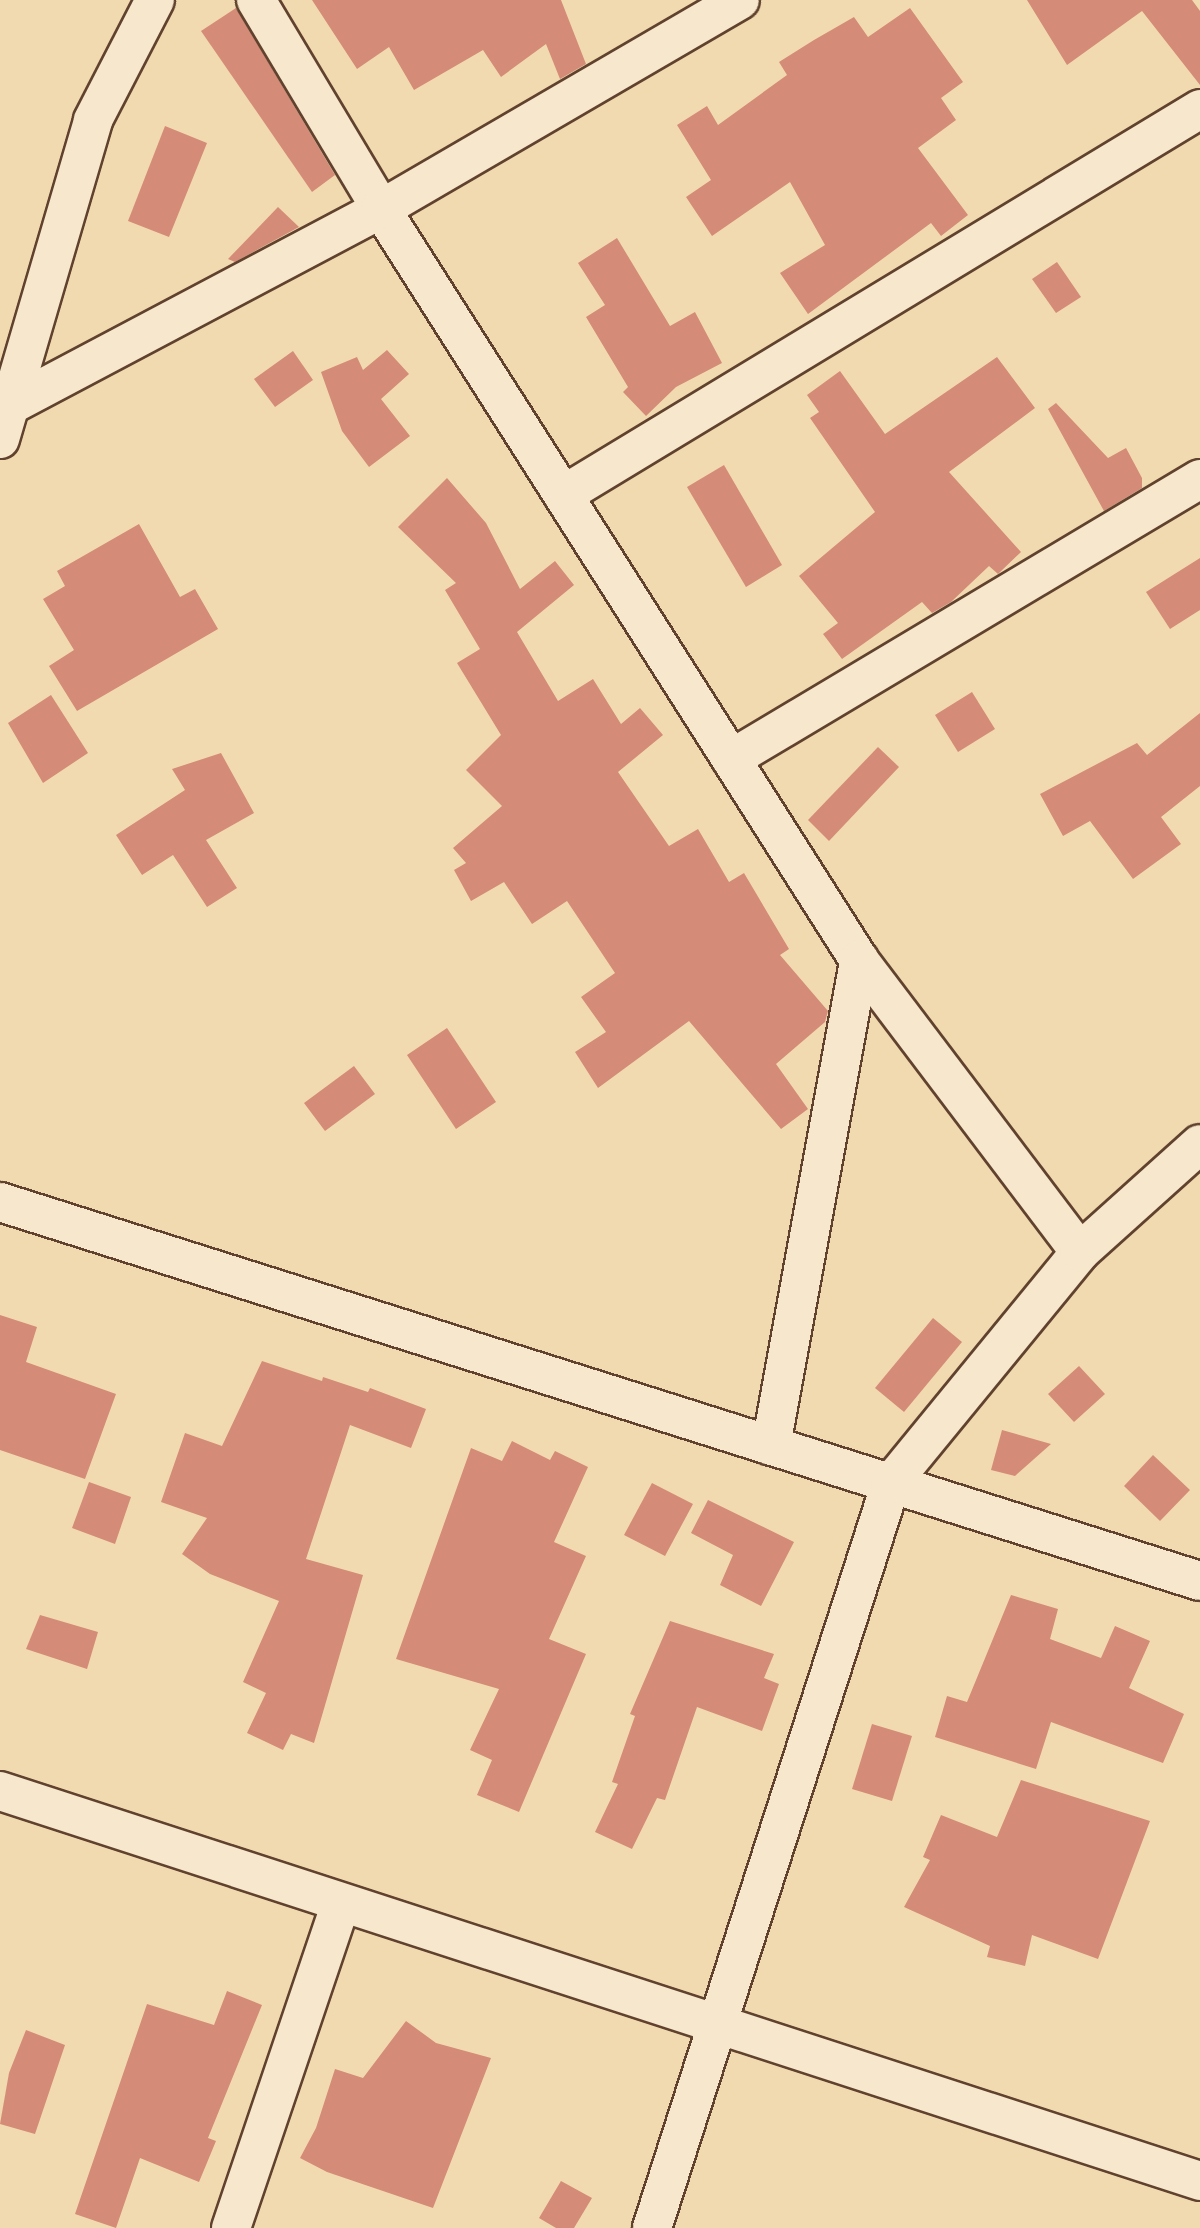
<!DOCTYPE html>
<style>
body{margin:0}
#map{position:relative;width:1200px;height:2228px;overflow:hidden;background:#f2dab0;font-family:Vollkorn,serif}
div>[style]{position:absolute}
.building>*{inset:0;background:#d48b78}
.roads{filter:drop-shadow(2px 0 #60422e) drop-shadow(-2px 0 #60422e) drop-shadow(0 2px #60422e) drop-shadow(0 -2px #60422e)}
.minor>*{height:38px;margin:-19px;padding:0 19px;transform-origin:19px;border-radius:19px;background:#f7e7cc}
span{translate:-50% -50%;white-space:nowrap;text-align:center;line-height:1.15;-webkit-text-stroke:5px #f7e7cc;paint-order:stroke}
</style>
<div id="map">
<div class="building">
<i style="clip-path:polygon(312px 0,561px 0,586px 64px,560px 79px,546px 44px,501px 77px,483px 50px,414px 90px,389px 47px,357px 69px)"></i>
<i style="clip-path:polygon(1027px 0,1192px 0,1200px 11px,1200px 85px,1142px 11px,1067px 65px)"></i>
<i style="clip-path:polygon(236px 8px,335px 175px,312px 192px,201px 31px)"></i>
<i style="clip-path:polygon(910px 8px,963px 82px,941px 98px,956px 120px,918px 148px,968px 215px,941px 236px,931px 223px,808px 314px,780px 273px,825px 245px,790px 182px,712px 236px,686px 197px,711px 180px,677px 125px,707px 106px,718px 125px,787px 75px,779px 62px,814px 40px,854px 17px,868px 37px)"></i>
<i style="clip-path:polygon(165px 126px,207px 143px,169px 237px,128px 221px)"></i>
<i style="clip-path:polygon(278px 207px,299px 227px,235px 262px,228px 259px)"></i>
<i style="clip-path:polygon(617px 238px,670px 326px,695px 312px,722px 363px,676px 387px,646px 416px,623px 392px,628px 387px,586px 317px,605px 305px,578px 263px)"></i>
<i style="clip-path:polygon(1057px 262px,1081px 297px,1056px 313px,1032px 279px)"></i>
<i style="clip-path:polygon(387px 350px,409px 374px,381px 399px,410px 436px,369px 467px,342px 431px,321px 372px,357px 357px,363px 370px)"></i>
<i style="clip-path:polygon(293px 351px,313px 380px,275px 407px,254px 379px)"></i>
<i style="clip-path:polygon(997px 357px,1035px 408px,949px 472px,1021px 552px,998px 574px,989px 566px,951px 602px,932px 613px,922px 602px,842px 659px,823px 634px,838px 623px,799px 576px,875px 512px,810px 418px,819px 412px,807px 395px,840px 371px,885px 434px)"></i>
<i style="clip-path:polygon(1056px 403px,1108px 458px,1126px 448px,1142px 478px,1142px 488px,1104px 511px,1048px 409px)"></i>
<i style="clip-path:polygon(724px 465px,782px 565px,746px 587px,687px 487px)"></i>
<i style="clip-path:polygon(447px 478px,486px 523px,520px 589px,555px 561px,574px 585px,517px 632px,558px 701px,593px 679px,621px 724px,640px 708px,663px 735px,618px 772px,669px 846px,698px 829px,729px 882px,744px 873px,789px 949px,780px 955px,828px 1011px,825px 1022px,776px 1064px,808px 1109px,781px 1129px,689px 1021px,598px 1088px,575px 1052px,606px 1032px,581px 997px,615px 973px,567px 901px,532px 924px,504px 882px,471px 901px,454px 870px,466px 863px,453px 848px,502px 806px,466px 770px,501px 735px,457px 663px,480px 649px,445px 590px,456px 583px,398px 527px)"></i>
<i style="clip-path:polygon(139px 524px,180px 597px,195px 589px,218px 629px,77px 711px,49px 666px,74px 650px,43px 599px,65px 586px,57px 571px)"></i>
<i style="clip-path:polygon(1200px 558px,1200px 610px,1170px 629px,1146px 592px)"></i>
<i style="clip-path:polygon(972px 692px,995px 729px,958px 752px,935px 715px)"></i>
<i style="clip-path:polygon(51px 695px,88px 753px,43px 783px,8px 723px)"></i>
<i style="clip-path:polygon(1200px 713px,1200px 786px,1161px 817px,1181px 844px,1133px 879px,1090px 821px,1063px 836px,1040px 794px,1137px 743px,1147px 755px)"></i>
<i style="clip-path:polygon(878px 747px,899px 767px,829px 841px,808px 820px)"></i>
<i style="clip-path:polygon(221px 753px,254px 813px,206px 840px,237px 888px,207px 907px,173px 855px,142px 875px,116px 835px,185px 790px,172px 769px)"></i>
<i style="clip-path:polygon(447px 1028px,496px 1102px,456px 1129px,407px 1055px)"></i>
<i style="clip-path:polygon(354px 1066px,375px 1094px,325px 1131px,304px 1103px)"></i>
<i style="clip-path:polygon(0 1315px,37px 1327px,26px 1362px,116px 1394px,85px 1479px,0 1450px)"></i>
<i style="clip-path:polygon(933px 1318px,962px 1342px,904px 1412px,875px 1388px)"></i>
<i style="clip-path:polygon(262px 1361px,322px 1381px,323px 1377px,368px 1392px,370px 1388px,426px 1409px,411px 1448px,350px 1425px,306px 1559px,363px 1575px,314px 1743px,291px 1734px,283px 1750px,247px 1733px,266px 1693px,243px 1682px,279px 1601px,210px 1574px,182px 1554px,207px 1518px,161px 1502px,185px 1433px,222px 1446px)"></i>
<i style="clip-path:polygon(1079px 1366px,1105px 1394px,1074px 1422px,1048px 1394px)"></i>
<i style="clip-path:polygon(1002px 1430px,1051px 1444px,1015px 1476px,991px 1470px)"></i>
<i style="clip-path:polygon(512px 1441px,550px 1460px,555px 1451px,588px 1467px,554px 1542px,586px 1556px,549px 1639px,586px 1654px,519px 1812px,477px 1795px,492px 1760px,470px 1750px,499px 1689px,396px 1659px,471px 1448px,502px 1461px)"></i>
<i style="clip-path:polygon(1153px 1455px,1190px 1490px,1160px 1521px,1124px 1486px)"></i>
<i style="clip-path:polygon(89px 1482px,131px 1497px,115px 1544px,72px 1528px)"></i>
<i style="clip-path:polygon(652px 1483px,693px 1504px,665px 1556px,624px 1535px)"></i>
<i style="clip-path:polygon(708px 1500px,794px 1542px,761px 1606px,720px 1585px,733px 1555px,691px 1533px)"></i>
<i style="clip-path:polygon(1011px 1595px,1058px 1609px,1050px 1639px,1101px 1658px,1115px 1626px,1150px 1641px,1129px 1688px,1184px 1714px,1163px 1763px,1051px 1722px,1036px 1769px,935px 1737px,947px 1696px,967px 1702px)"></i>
<i style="clip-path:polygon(40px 1615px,98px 1632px,87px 1669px,26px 1649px)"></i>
<i style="clip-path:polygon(670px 1621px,774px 1654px,764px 1678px,779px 1684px,762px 1731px,697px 1707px,665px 1800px,657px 1798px,632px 1849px,595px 1832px,618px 1784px,612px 1782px,635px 1716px,630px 1714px)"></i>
<i style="clip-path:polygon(872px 1724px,912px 1736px,892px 1801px,852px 1789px)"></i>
<i style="clip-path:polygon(1021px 1780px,1150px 1821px,1098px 1959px,1032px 1935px,1025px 1966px,987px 1957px,990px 1946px,904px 1907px,930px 1860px,923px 1857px,941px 1815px,997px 1837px)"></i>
<i style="clip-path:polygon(227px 1991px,262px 2005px,208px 2138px,216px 2141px,199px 2182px,140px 2158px,116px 2228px,75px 2214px,147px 2004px,214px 2025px)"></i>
<i style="clip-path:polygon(406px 2021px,436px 2043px,491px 2058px,433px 2208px,327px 2172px,300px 2158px,316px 2128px,335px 2069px,363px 2078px)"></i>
<i style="clip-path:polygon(26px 2030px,65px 2045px,35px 2134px,0 2124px,9px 2073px)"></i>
<i style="clip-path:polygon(561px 2181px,592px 2198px,574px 2228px,556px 2228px,539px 2218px)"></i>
</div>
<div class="roads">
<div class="minor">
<i style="left:256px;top:0;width:244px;rotate:59.1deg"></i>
<i style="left:381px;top:209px;width:890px;rotate:57.52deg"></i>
<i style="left:859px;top:960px;width:366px;rotate:52.9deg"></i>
<i style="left:9px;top:406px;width:421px;rotate:-27.9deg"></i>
<i style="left:381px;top:209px;width:415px;rotate:-30.2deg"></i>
<i style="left:0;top:439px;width:332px;rotate:-73.7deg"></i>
<i style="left:93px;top:120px;width:135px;rotate:-62.7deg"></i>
<i style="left:563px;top:495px;width:745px;rotate:-31.21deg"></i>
<i style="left:731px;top:759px;width:546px;rotate:-30.84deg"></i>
<i style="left:0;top:1202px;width:1258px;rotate:17.53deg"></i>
<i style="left:771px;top:1446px;width:494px;rotate:-79.7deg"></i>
<i style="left:0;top:1791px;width:1262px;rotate:18deg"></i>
<i style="left:231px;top:2228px;width:343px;rotate:-71.3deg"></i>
<i style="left:652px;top:2228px;width:782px;rotate:-72.21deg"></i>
<i style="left:891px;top:1483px;width:298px;rotate:-50.7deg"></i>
<i style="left:1080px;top:1252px;width:161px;rotate:-42deg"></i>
</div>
</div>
</div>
